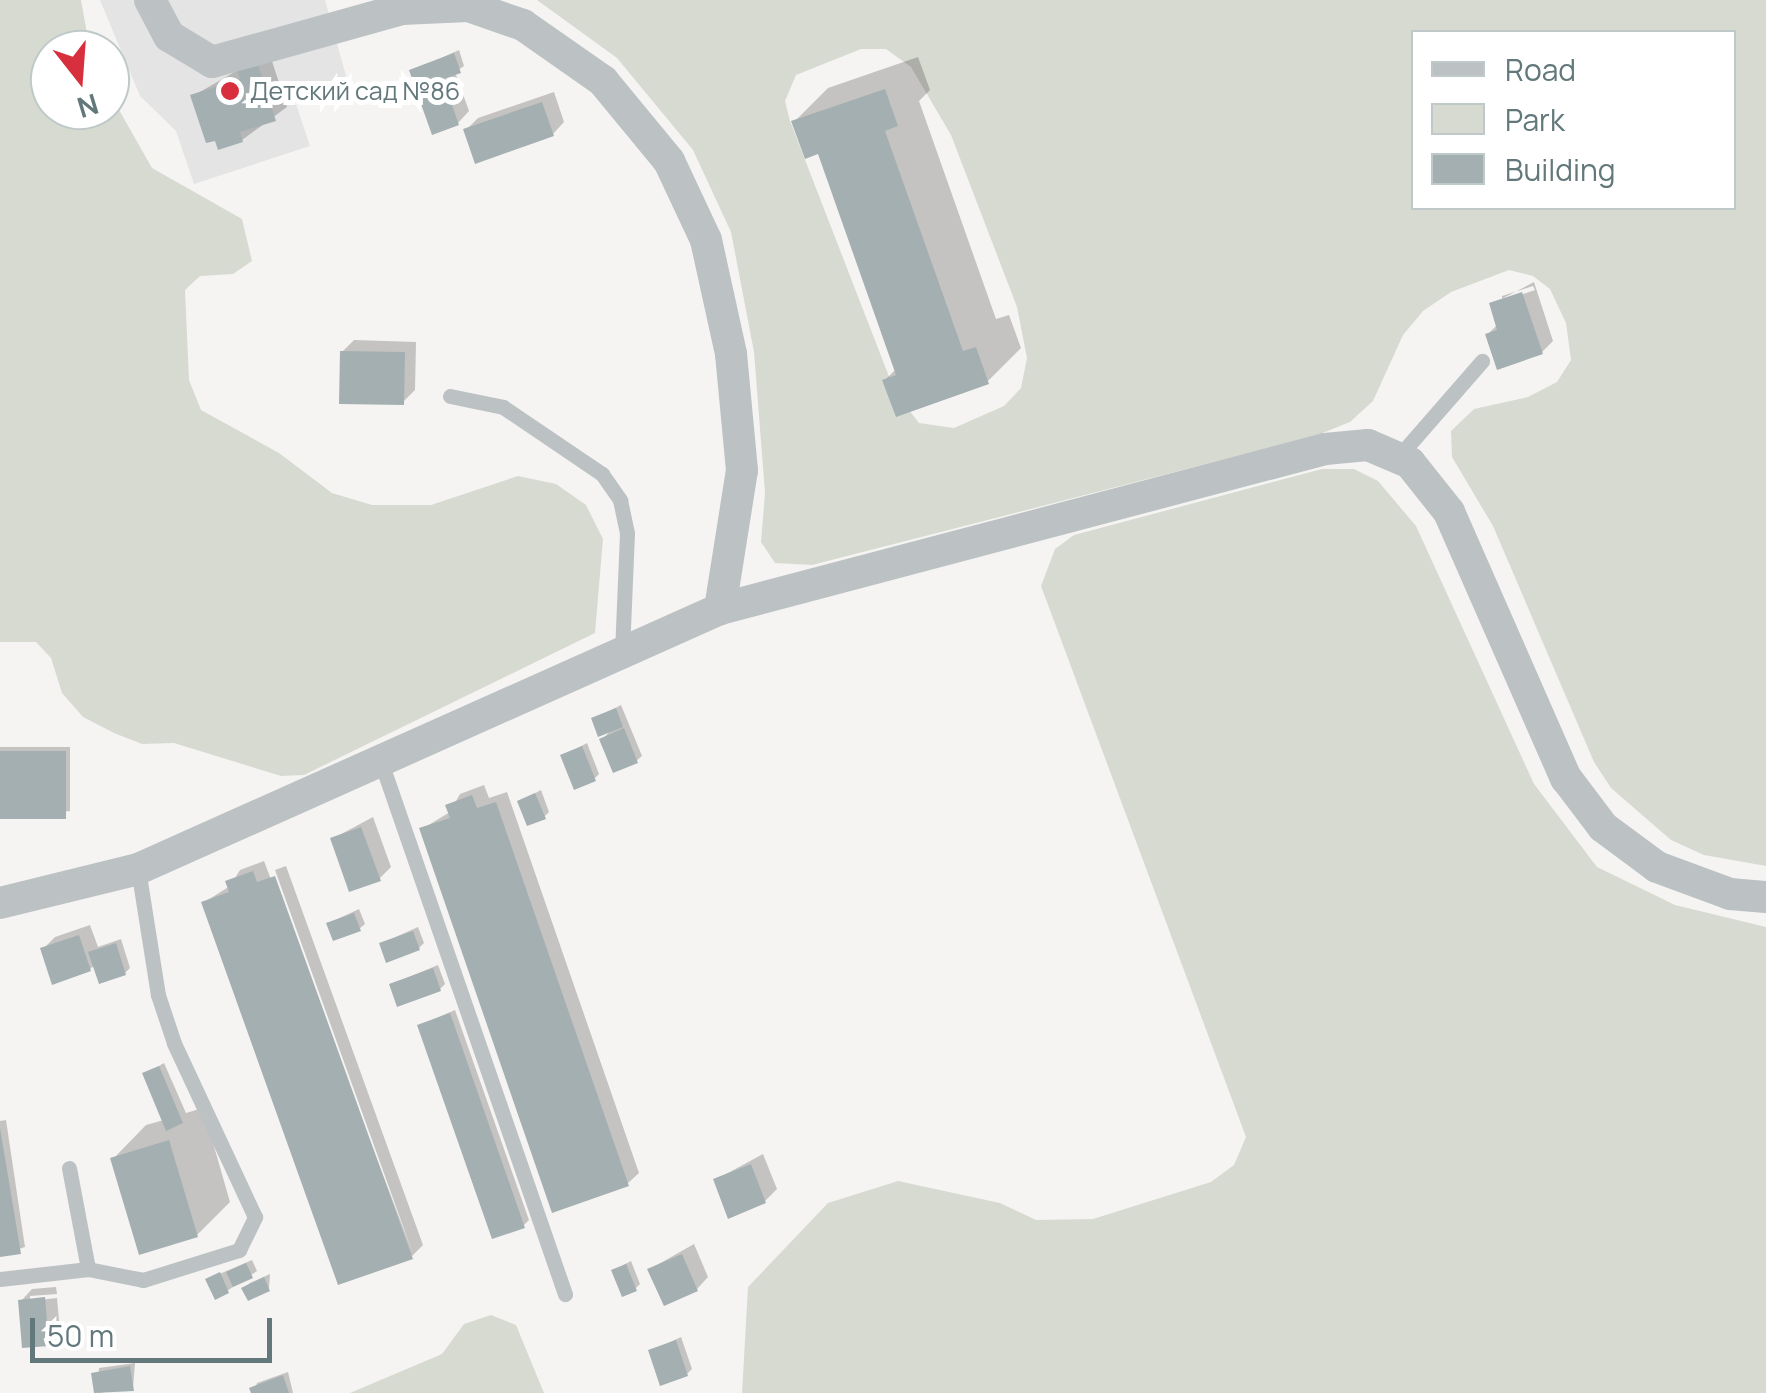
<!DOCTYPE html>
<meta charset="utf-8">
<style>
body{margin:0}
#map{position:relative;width:1766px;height:1393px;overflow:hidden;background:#f5f4f2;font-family:Manrope,sans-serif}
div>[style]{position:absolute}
.built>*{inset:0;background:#e3e4e3}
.green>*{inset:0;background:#d7dad1}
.shadow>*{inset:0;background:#0003}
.building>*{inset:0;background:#a4afb1}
.lane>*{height:15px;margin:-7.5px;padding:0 7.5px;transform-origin:7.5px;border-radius:7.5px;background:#bcc2c3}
.street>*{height:32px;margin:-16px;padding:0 16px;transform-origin:16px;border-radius:16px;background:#bcc2c3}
.dots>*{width:28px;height:28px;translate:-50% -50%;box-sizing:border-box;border:5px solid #fff;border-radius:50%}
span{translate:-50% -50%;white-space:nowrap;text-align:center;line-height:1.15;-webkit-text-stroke:10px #fff;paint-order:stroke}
.poi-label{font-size:25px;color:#62787b}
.left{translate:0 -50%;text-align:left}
.legend{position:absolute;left:1411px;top:30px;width:325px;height:180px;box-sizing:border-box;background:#fff;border:2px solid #c0c9ca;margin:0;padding:12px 18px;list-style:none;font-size:30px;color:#62787b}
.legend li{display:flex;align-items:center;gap:20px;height:50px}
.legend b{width:50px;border:2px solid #c0c9ca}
.north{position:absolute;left:30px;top:30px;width:100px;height:100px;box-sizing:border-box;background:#fff;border:2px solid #c0c9ca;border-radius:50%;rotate:163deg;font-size:28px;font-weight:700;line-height:40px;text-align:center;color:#62787b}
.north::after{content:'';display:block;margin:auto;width:35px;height:45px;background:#d82f3e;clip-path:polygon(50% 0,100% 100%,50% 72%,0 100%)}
.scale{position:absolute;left:30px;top:1318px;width:242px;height:45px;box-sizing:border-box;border:5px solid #62787b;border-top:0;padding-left:12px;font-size:30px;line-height:35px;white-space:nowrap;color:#62787b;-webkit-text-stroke:8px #fff;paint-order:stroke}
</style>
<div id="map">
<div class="built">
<i style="clip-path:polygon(100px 0,325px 0,346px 76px,336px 86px,295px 101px,310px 146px,194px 184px,176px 131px,140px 96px)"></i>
</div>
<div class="green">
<i style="clip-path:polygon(0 0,81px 0,90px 50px,50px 50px,50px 110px,110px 110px,110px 94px,152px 168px,242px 219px,252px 261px,233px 274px,200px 276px,185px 290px,189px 380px,201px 410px,279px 453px,332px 493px,372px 505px,431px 505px,518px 476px,556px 484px,586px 505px,603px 539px,595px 633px,304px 775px,281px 776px,174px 743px,142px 744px,114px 733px,83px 717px,62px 693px,51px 658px,36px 642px,0 642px)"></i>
<i style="clip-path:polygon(evenodd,537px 0,1766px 0,1766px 866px,1704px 855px,1671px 840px,1611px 788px,1594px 762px,1493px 526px,1452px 457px,1451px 431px,1474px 409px,1528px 397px,1557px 382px,1571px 360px,1566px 323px,1550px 289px,1533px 276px,1509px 270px,1451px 292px,1423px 311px,1403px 335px,1373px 401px,1350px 422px,1315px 436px,812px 565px,775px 563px,761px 542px,765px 493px,754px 352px,731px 232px,693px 150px,617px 58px,537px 0,1414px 32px,1734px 32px,1734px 208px,1414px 208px,1414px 32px,537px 0,861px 49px,886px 49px,911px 67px,951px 135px,1017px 307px,1027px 358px,1021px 388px,1004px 406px,954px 428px,919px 423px,895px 392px,790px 121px,785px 101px,796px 75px,861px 49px)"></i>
<i style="clip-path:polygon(1322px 469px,1354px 469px,1378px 481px,1416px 526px,1534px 784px,1597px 867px,1675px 905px,1766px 927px,1766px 1393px,742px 1393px,748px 1287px,828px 1203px,898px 1181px,1000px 1203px,1036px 1220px,1093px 1219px,1211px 1182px,1234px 1165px,1246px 1137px,1041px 586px,1055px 549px,1074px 535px)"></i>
<i style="clip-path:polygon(491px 1315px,516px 1325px,544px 1393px,350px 1393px,442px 1354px,464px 1324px)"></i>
</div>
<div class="shadow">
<i style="clip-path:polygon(459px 50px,464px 66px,455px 72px,469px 111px,458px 123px,412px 71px)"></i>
<i style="clip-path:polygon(269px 52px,287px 107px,242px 140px,193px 96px)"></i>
<i style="clip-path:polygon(918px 57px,930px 90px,919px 101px,996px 319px,1009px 315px,1021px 348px,987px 382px,885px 380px,896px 369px,819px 151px,794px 122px,828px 88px)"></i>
<i style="clip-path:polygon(554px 92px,564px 122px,553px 134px,466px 130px,478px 118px)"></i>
<i style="clip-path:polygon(evenodd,1534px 282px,1553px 341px,1542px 352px,1488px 334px,1498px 324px,1492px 304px,1534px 282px,1533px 286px,1535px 290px,1502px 301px,1502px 296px,1533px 286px)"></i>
<i style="clip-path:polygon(354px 340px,416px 342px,415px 390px,403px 402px,342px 352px)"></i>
<i style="clip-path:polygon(621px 705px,642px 756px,636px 761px,602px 740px,610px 731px,594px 719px)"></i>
<i style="clip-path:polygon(587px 743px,599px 774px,594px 779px,563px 756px)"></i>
<i style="clip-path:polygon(0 747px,70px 747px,70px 811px,0 817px)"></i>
<i style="clip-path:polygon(484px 785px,489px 798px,507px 792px,639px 1173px,627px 1184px,422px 829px,450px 812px,460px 794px)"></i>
<i style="clip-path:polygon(541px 790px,549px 812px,544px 817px,520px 801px)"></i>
<i style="clip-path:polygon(373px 817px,391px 867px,379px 879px,332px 839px)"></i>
<i style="clip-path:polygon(264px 861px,413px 1254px,275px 870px,286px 866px,423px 1245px,411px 1257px,340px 1282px,203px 903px,230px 886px,240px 870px)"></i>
<i style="clip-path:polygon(359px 909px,365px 924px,359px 929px,329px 923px)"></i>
<i style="clip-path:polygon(90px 925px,98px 947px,121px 939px,130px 968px,125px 973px,95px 965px,90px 969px,43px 949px,55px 937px)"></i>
<i style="clip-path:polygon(418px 927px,424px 943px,419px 948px,382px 943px)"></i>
<i style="clip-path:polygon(438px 965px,445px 984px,440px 989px,392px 984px)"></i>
<i style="clip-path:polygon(455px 1010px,529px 1220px,523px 1226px,420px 1025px)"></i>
<i style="clip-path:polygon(164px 1063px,186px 1113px,203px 1108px,230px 1202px,197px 1235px,113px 1159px,146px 1125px,164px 1120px,145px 1074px)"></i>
<i style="clip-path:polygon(6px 1120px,25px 1247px,0 1255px,0 1121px)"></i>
<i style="clip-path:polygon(763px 1154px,777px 1189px,765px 1201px,715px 1180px)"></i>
<i style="clip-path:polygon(694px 1244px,708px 1277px,697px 1289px,650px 1269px)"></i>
<i style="clip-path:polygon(252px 1260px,257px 1271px,227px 1291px,208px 1279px)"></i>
<i style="clip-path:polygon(631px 1261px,640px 1284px,635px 1289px,614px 1270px)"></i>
<i style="clip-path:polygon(270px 1274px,269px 1289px,244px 1288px,250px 1283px)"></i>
<i style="clip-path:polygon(56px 1287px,57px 1294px,30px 1296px,30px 1301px,57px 1298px,60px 1331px,48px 1343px,21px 1301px,32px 1289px)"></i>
<i style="clip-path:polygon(681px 1337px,692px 1369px,687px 1374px,651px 1351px)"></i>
<i style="clip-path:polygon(135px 1363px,133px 1388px,97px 1393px,99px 1368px)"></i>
<i style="clip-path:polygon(288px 1372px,293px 1393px,254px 1393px,257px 1383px)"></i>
</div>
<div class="building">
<i style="clip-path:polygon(454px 53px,461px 73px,443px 79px,459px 125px,432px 135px,409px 70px)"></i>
<i style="clip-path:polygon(257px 62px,276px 121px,240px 132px,243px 142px,218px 150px,215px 141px,206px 143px,190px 95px,240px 79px,237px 68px)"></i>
<i style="clip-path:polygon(885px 89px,898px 126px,885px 131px,963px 351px,976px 347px,989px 384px,896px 417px,882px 380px,896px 375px,818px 154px,805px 159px,791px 121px)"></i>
<i style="clip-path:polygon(542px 102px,554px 136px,475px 164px,463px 129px)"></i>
<i style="clip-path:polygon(1522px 292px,1543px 354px,1497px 370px,1485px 334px,1497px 330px,1489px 303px)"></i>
<i style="clip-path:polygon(340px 351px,405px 352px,404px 405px,339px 404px)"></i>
<i style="clip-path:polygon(616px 708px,623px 727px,598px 737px,591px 718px)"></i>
<i style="clip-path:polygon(624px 728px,638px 763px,613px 773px,599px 739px)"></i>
<i style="clip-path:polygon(582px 746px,596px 781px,574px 790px,560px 755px)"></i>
<i style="clip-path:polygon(0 751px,66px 751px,66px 819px,0 819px)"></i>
<i style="clip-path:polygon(535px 793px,546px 819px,527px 826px,517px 801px)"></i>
<i style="clip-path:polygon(472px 795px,477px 808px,496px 802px,629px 1186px,552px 1213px,419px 828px,450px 818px,445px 805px)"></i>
<i style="clip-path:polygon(361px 827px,381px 881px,349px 892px,330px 838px)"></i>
<i style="clip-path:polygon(253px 871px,257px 882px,275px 876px,413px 1259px,338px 1285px,201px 902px,229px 892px,225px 881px)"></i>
<i style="clip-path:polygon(354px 913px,361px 931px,333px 941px,326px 923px)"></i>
<i style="clip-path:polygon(413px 931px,420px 950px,386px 963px,379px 943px)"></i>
<i style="clip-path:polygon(79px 935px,91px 971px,52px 985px,40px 948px)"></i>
<i style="clip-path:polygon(116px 943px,126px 975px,99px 984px,88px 952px)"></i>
<i style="clip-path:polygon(433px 968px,441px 991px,397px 1007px,389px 984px)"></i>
<i style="clip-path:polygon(450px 1013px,525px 1228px,492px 1239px,417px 1025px)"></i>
<i style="clip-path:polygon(159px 1066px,183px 1123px,166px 1131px,142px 1073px)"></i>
<i style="clip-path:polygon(0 1128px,21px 1254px,0 1257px)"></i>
<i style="clip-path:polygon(169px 1140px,198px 1237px,139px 1255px,110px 1158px)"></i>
<i style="clip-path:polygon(751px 1164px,766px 1203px,728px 1219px,713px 1179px)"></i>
<i style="clip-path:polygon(682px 1254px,698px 1291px,664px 1306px,647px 1269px)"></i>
<i style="clip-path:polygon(246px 1263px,253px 1278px,233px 1287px,226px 1272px)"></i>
<i style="clip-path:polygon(626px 1264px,637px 1291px,622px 1297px,611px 1270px)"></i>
<i style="clip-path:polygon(220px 1272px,229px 1293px,215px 1300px,205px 1279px)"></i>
<i style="clip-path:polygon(264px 1277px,270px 1291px,248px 1301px,241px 1288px)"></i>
<i style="clip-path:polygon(45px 1297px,49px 1346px,22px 1348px,18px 1300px)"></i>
<i style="clip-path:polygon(676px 1340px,688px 1376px,660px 1386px,648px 1350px)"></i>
<i style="clip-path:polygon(130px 1366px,134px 1391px,94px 1393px,91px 1373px)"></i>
<i style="clip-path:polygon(283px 1375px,289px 1393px,251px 1393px,249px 1388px)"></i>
</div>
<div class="lane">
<i style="left:450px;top:396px;width:54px;rotate:11.7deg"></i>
<i style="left:503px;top:407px;width:120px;rotate:34.1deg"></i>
<i style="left:602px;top:474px;width:32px;rotate:55deg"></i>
<i style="left:620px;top:500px;width:34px;rotate:78deg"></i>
<i style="left:627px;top:533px;width:117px;rotate:92.4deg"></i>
<i style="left:1400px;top:455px;width:125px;rotate:-48.9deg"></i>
<i style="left:382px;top:765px;width:560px;rotate:70.92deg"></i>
<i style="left:69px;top:1168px;width:103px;rotate:79.3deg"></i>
<i style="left:0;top:1279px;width:89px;rotate:-6.5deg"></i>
<i style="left:88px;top:1269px;width:56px;rotate:11.3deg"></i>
<i style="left:143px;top:1280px;width:101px;rotate:-17.4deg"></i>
<i style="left:239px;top:1250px;width:37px;rotate:-64deg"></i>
<i style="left:255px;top:1217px;width:192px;rotate:-115deg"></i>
<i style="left:174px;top:1043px;width:51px;rotate:-108.4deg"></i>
<i style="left:158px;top:995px;width:128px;rotate:-99deg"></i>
</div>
<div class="street">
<i style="left:150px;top:0;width:41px;rotate:62.2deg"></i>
<i style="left:169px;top:36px;width:50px;rotate:31.2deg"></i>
<i style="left:212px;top:62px;width:197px;rotate:-15.6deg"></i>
<i style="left:402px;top:9px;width:66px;rotate:-2.6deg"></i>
<i style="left:468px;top:6px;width:58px;rotate:19.1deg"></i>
<i style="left:523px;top:25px;width:98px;rotate:35deg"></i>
<i style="left:603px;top:81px;width:104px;rotate:50.5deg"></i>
<i style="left:669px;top:161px;width:87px;rotate:64.9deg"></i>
<i style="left:706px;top:240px;width:117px;rotate:77.6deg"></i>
<i style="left:731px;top:354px;width:117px;rotate:84.6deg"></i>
<i style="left:742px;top:470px;width:141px;rotate:99deg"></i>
<i style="left:0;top:903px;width:142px;rotate:-13.8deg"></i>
<i style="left:138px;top:869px;width:637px;rotate:-24.07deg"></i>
<i style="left:720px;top:609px;width:626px;rotate:-14.81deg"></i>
<i style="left:1325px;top:449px;width:43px;rotate:-5.3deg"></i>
<i style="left:1368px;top:445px;width:46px;rotate:23.2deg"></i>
<i style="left:1410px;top:463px;width:63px;rotate:51.5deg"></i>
<i style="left:1449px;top:512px;width:291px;rotate:66.3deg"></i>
<i style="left:1566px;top:778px;width:61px;rotate:52.9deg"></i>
<i style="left:1603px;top:827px;width:67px;rotate:36.5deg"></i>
<i style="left:1657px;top:867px;width:78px;rotate:20.3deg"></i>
<i style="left:1730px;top:894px;width:36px;rotate:5deg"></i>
</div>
<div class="dots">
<i style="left:230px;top:91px;background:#d82f3e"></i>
</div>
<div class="poi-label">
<span class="left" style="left:250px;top:91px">Детский сад №86</span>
</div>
<ul class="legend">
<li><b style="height:12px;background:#bcc2c3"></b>Road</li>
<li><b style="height:28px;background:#d7dad1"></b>Park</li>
<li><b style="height:28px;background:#a4afb1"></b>Building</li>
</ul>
<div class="north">N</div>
<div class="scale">50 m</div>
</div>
